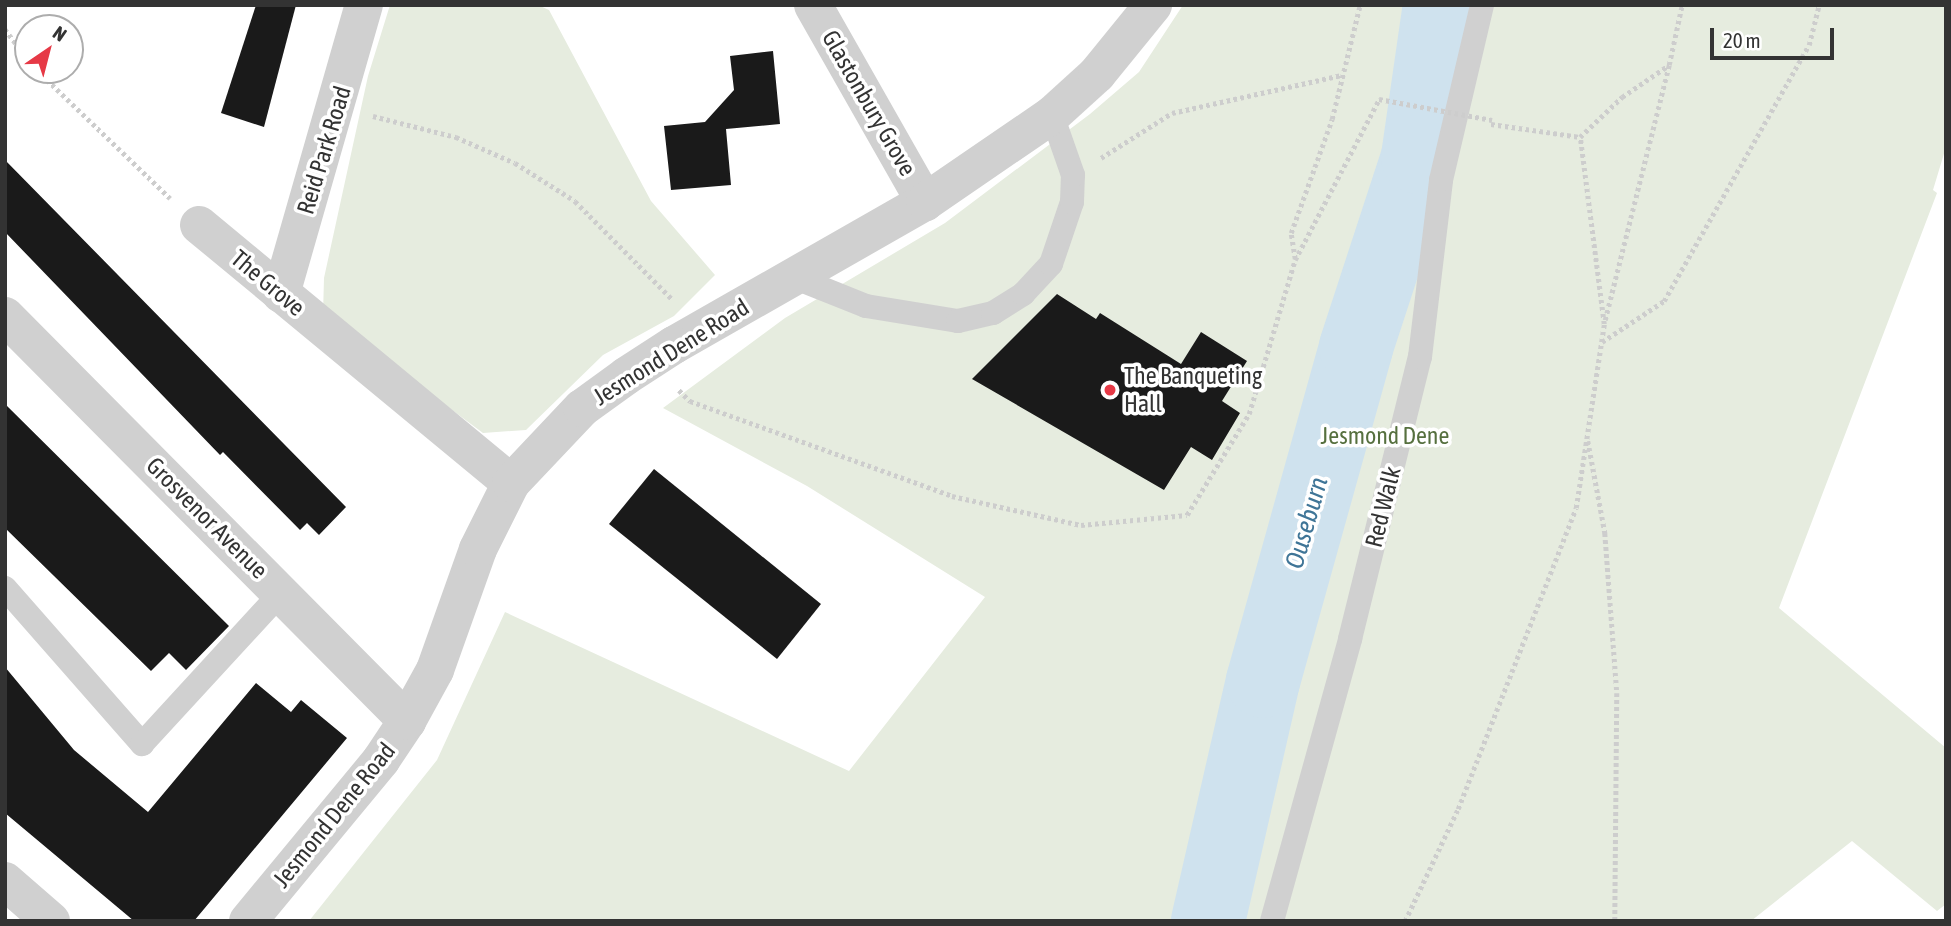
<!DOCTYPE html>
<style>
body{margin:0}
#map{position:relative;width:1951px;height:926px;overflow:hidden;background:#fff;font-family:"Asap Condensed",sans-serif}
div>[style]{position:absolute}
.green>*{inset:0;background:#e6ecdf}
.river>*{height:74px;margin:-37px;padding:0 37px;transform-origin:37px;border-radius:37px;background:#cfe2ee}
.building>*{inset:0;background:#1a1a1a}
.path>*{height:4.5px;margin-top:-2.25px;transform-origin:0;background:repeating-linear-gradient(90deg,#cdcdcd 0 3.5px,transparent 0 7px)}
.lane>*{height:24px;margin:-12px;padding:0 12px;transform-origin:12px;border-radius:12px;background:#d0d0d0}
.street>*{height:38px;margin:-19px;padding:0 19px;transform-origin:19px;border-radius:19px;background:#d0d0d0}
.path-bridge>*{height:4.5px;margin-top:-2.25px;transform-origin:0;background:repeating-linear-gradient(90deg,#cdcdcd 0 3.5px,transparent 0 7px)}
.street-bridge>*{height:38px;margin:-19px;padding:0 19px;transform-origin:19px;border-radius:19px;background:#d0d0d0}
.dots>*{width:19px;height:19px;translate:-50% -50%;box-sizing:border-box;border:4px solid #fff;border-radius:50%}
span{translate:-50% -50%;white-space:nowrap;text-align:center;line-height:1.15;-webkit-text-stroke:7px #fff;paint-order:stroke}
.street-label{font-size:24px;color:#333}
.poi-label{font-size:24px;color:#333}
.left{translate:0 -50%;text-align:left}
.park-label{font-size:24px;color:#56703f}
.water-label{font-size:26px;color:#3f7597;font-style:italic}
.frame{position:absolute;inset:0;border:7px solid #333;pointer-events:none}
.north{position:absolute;left:14px;top:14px;width:70px;height:70px;box-sizing:border-box;background:#fff;border:2px solid #adadad;border-radius:50%;rotate:35deg;font-size:19px;font-weight:700;line-height:28px;text-align:center;color:#333}
.north::after{content:'';display:block;margin:auto;width:24px;height:32px;background:#e63946;clip-path:polygon(50% 0,100% 100%,50% 72%,0 100%)}
.scale{position:absolute;left:1710px;top:28px;width:124px;height:32px;box-sizing:border-box;border:4px solid #333;border-top:0;padding-left:9px;font-size:21px;line-height:24px;white-space:nowrap;color:#333;-webkit-text-stroke:5px #fff;paint-order:stroke}
</style>
<div id="map">
<div class="green">
<i style="clip-path:polygon(390px 5px,538px 5px,549px 10px,651px 201px,715px 275px,674px 316px,603px 355px,526px 430px,483px 433px,323px 314px,324px 278px,368px 76px)"></i>
<i style="clip-path:polygon(1183px 5px,1946px 5px,1946px 147px,1933px 190px,1937px 193px,1779px 608px,1946px 748px,1946px 904px,1937px 911px,1852px 841px,1751px 921px,309px 921px,437px 760px,505px 612px,849px 771px,985px 597px,807px 486px,663px 408px,785px 318px,945px 223px,1090px 114px,1139px 72px)"></i>
</div>
<div class="river">
<i style="left:1208px;top:921px;width:246px;rotate:-77.1deg"></i>
<i style="left:1263px;top:681px;width:347px;rotate:-74.4deg"></i>
<i style="left:1356px;top:347px;width:200px;rotate:-71.9deg"></i>
<i style="left:1418px;top:157px;width:154px;rotate:-81.8deg"></i>
</div>
<div class="building">
<i style="clip-path:polygon(256px 5px,296px 5px,264px 127px,221px 113px)"></i>
<i style="clip-path:polygon(773px 51px,780px 124px,726px 129px,731px 185px,671px 190px,664px 126px,705px 122px,734px 90px,730px 56px)"></i>
<i style="clip-path:polygon(5px 160px,346px 507px,319px 535px,307px 523px,300px 530px,223px 452px,220px 455px,5px 232px)"></i>
<i style="clip-path:polygon(1057px 294px,1096px 319px,1100px 313px,1181px 364px,1201px 332px,1247px 361px,1222px 401px,1240px 413px,1212px 460px,1191px 447px,1164px 490px,972px 379px)"></i>
<i style="clip-path:polygon(5px 404px,229px 626px,186px 670px,169px 653px,151px 671px,5px 528px)"></i>
<i style="clip-path:polygon(654px 469px,821px 604px,777px 659px,609px 524px)"></i>
<i style="clip-path:polygon(5px 667px,74px 750px,148px 812px,256px 683px,291px 712px,301px 700px,347px 738px,194px 921px,134px 921px,5px 813px)"></i>
</div>
<div class="path">
<i style="left:5px;top:29px;width:38px;rotate:53deg"></i>
<i style="left:37px;top:70px;width:185px;rotate:43.9deg"></i>
<i style="left:373px;top:116px;width:86px;rotate:14.2deg"></i>
<i style="left:456px;top:137px;width:64px;rotate:23.8deg"></i>
<i style="left:515px;top:163px;width:71px;rotate:32.3deg"></i>
<i style="left:575px;top:201px;width:138px;rotate:45.3deg"></i>
<i style="left:1491px;top:124px;width:90px;rotate:8.3deg"></i>
<i style="left:1580px;top:137px;width:58px;rotate:-43.6deg"></i>
<i style="left:1622px;top:97px;width:57px;rotate:-34.2deg"></i>
<i style="left:1669px;top:65px;width:61px;rotate:-77.8deg"></i>
<i style="left:1101px;top:158px;width:84px;rotate:-32.4deg"></i>
<i style="left:1172px;top:113px;width:174px;rotate:-12.6deg"></i>
<i style="left:1295px;top:259px;width:26px;rotate:-99deg"></i>
<i style="left:1291px;top:233px;width:121px;rotate:-70.2deg"></i>
<i style="left:1332px;top:119px;width:117px;rotate:-76.2deg"></i>
<i style="left:1605px;top:320px;width:263px;rotate:-75.9deg"></i>
<i style="left:1602px;top:342px;width:74px;rotate:-33.5deg"></i>
<i style="left:1664px;top:301px;width:294px;rotate:-60.5deg"></i>
<i style="left:1809px;top:45px;width:41px;rotate:-76deg"></i>
<i style="left:679px;top:390px;width:16px;rotate:45deg"></i>
<i style="left:690px;top:401px;width:279px;rotate:19.9deg"></i>
<i style="left:952px;top:496px;width:132px;rotate:12.7deg"></i>
<i style="left:1081px;top:525px;width:106px;rotate:-5.4deg"></i>
<i style="left:1187px;top:515px;width:119px;rotate:-58.5deg"></i>
<i style="left:1249px;top:414px;width:161px;rotate:-73.4deg"></i>
<i style="left:1295px;top:260px;width:182px;rotate:-62.4deg"></i>
<i style="left:1588px;top:441px;width:94px;rotate:79.5deg"></i>
<i style="left:1605px;top:533px;width:160px;rotate:85.7deg"></i>
<i style="left:1617px;top:693px;width:228px;rotate:90.5deg"></i>
<i style="left:1405px;top:921px;width:124px;rotate:-64.7deg"></i>
<i style="left:1458px;top:809px;width:323px;rotate:-68.6deg"></i>
<i style="left:1576px;top:508px;width:186px;rotate:-81.3deg"></i>
<i style="left:1604px;top:324px;width:189px;rotate:-97.3deg"></i>
</div>
<div class="lane">
<i style="left:796px;top:278px;width:75px;rotate:21.8deg"></i>
<i style="left:866px;top:306px;width:93px;rotate:9.3deg"></i>
<i style="left:958px;top:321px;width:36px;rotate:-13deg"></i>
<i style="left:993px;top:313px;width:36px;rotate:-32deg"></i>
<i style="left:1023px;top:294px;width:41px;rotate:-47deg"></i>
<i style="left:1051px;top:264px;width:65px;rotate:-71.3deg"></i>
<i style="left:1072px;top:202px;width:27px;rotate:-88deg"></i>
<i style="left:1073px;top:175px;width:64px;rotate:-109.3deg"></i>
<i style="left:5px;top:588px;width:208px;rotate:48.7deg"></i>
<i style="left:142px;top:744px;width:207px;rotate:-47.4deg"></i>
<i style="left:1272px;top:921px;width:293px;rotate:-74.5deg"></i>
<i style="left:1350px;top:639px;width:291px;rotate:-76.1deg"></i>
<i style="left:1420px;top:357px;width:178px;rotate:-83.2deg"></i>
<i style="left:1441px;top:180px;width:180px;rotate:-76.8deg"></i>
</div>
<div class="street">
<i style="left:813px;top:5px;width:227px;rotate:60.4deg"></i>
<i style="left:199px;top:225px;width:405px;rotate:39.6deg"></i>
<i style="left:281px;top:294px;width:301px;rotate:-74deg"></i>
<i style="left:5px;top:316px;width:571px;rotate:45.21deg"></i>
<i style="left:674px;top:345px;width:289px;rotate:-29.7deg"></i>
<i style="left:925px;top:202px;width:154px;rotate:-34.4deg"></i>
<i style="left:1052px;top:115px;width:61px;rotate:-42.3deg"></i>
<i style="left:1097px;top:74px;width:89px;rotate:-50.9deg"></i>
<i style="left:5px;top:881px;width:61px;rotate:41deg"></i>
<i style="left:248px;top:921px;width:209px;rotate:-50.4deg"></i>
<i style="left:381px;top:760px;width:47px;rotate:-56.3deg"></i>
<i style="left:407px;top:721px;width:58px;rotate:-61.2deg"></i>
<i style="left:435px;top:670px;width:128px;rotate:-70.4deg"></i>
<i style="left:478px;top:549px;width:74px;rotate:-63.4deg"></i>
<i style="left:511px;top:483px;width:103px;rotate:-46.6deg"></i>
<i style="left:582px;top:408px;width:54px;rotate:-36deg"></i>
</div>
<div class="path-bridge">
<i style="left:1379px;top:99px;width:115px;rotate:10.5deg"></i>
</div>
<div class="street-bridge">
<i style="left:626px;top:376px;width:57px;rotate:-32.9deg"></i>
</div>
<div class="dots">
<i style="left:1110px;top:390px;background:#e63946"></i>
</div>
<div class="street-label">
<span style="left:869px;top:103px;rotate:60deg">Glastonbury Grove</span>
<span style="left:324px;top:150px;rotate:-73deg">Reid Park Road</span>
<span style="left:268px;top:283px;rotate:40deg">The Grove</span>
<span style="left:671px;top:352px;rotate:-32deg">Jesmond Dene Road</span>
<span style="left:1383px;top:507px;rotate:-76deg">Red Walk</span>
<span style="left:207px;top:518px;rotate:45deg">Grosvenor Avenue</span>
<span style="left:334px;top:815px;rotate:-51deg">Jesmond Dene Road</span>
</div>
<div class="poi-label">
<span class="left" style="left:1124px;top:390px">The Banqueting<br>Hall</span>
</div>
<div class="park-label">
<span style="left:1385px;top:436px">Jesmond Dene</span>
</div>
<div class="water-label">
<span style="left:1307px;top:523px;rotate:-74deg">Ouseburn</span>
</div>
<div class="frame"></div>
<div class="north">N</div>
<div class="scale">20 m</div>
</div>
